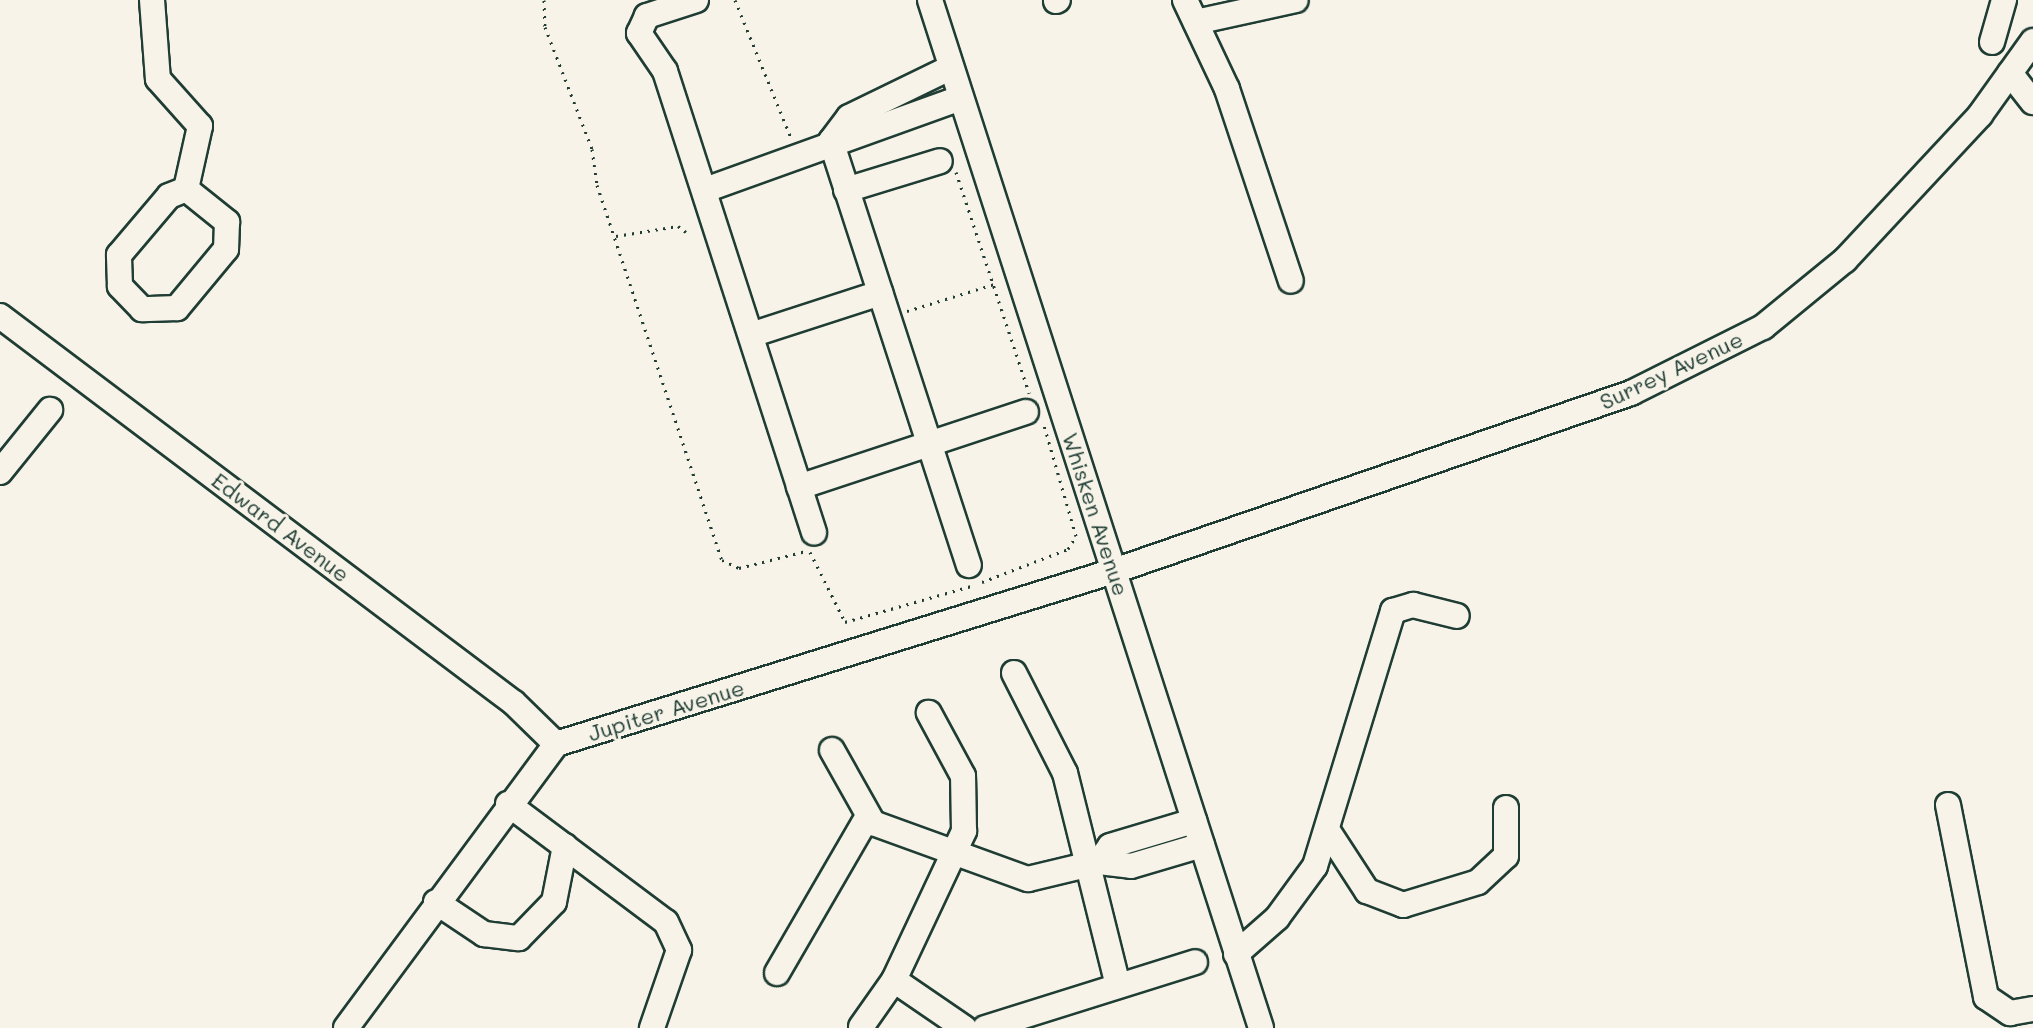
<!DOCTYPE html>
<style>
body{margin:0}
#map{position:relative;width:2033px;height:1028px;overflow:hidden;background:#f7f3e8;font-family:Mali,sans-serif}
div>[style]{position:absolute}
.path>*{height:3px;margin-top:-1.5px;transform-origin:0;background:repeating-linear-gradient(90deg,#1f3d34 0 2px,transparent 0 8px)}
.roads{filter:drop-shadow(2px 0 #1f3d34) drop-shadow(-2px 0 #1f3d34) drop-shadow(0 2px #1f3d34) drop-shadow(0 -2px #1f3d34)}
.minor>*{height:24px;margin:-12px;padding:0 12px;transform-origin:12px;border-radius:12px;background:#f7f3e8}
span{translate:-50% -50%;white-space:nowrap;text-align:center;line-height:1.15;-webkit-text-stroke:6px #f7f3e8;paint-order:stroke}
.street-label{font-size:22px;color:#1f3d34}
</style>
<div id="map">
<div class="path">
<i style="left:544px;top:0;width:27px;rotate:88deg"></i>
<i style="left:545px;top:27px;width:131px;rotate:68.9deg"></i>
<i style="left:592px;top:149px;width:36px;rotate:82deg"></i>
<i style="left:597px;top:185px;width:395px;rotate:71.6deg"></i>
<i style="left:722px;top:560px;width:19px;rotate:25deg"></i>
<i style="left:739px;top:568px;width:69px;rotate:-14.2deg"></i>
<i style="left:735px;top:0;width:149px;rotate:67.9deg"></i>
<i style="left:956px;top:172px;width:233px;rotate:71.7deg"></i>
<i style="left:616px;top:236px;width:63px;rotate:-9.2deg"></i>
<i style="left:678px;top:226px;width:10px;rotate:37deg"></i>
<i style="left:907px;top:311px;width:91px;rotate:-17.2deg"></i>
<i style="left:810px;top:552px;width:78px;rotate:63.4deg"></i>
<i style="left:845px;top:622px;width:135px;rotate:-15.9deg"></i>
<i style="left:982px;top:582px;width:92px;rotate:-21deg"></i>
<i style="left:1068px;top:549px;width:15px;rotate:-58deg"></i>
<i style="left:1076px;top:536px;width:116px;rotate:-106.1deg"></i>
</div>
<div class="roads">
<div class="minor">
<i style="left:152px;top:0;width:79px;rotate:85.7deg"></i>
<i style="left:158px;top:79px;width:63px;rotate:48.2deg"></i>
<i style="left:200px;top:126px;width:65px;rotate:102.5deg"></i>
<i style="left:696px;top:0;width:52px;rotate:161.9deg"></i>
<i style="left:647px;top:16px;width:19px;rotate:115deg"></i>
<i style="left:639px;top:33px;width:46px;rotate:55.6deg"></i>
<i style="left:665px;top:71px;width:485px;rotate:72.1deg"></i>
<i style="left:930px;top:0;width:1080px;rotate:72.15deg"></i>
<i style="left:1185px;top:0;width:98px;rotate:64.7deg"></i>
<i style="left:1227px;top:89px;width:202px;rotate:71.6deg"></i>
<i style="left:1056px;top:1px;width:2px;rotate:-27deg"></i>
<i style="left:1196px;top:22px;width:102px;rotate:-12.4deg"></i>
<i style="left:1992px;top:42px;width:44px;rotate:-74.1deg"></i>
<i style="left:2010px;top:73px;width:37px;rotate:52deg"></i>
<i style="left:831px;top:141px;width:446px;rotate:72deg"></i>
<i style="left:831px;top:141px;width:30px;rotate:-53deg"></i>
<i style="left:849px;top:117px;width:112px;rotate:-25.9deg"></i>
<i style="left:186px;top:189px;width:53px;rotate:38.8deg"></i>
<i style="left:227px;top:222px;width:27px;rotate:92deg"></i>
<i style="left:226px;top:249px;width:77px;rotate:129.7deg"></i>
<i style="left:177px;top:308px;width:35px;rotate:178deg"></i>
<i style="left:142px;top:309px;width:32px;rotate:-134deg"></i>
<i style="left:120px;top:286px;width:31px;rotate:-92deg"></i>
<i style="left:119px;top:255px;width:77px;rotate:-49.7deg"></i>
<i style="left:169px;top:196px;width:18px;rotate:-22deg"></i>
<i style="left:705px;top:190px;width:272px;rotate:-19.8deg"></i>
<i style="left:846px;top:190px;width:98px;rotate:-17.1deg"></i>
<i style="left:0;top:316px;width:643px;rotate:36.98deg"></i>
<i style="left:514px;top:703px;width:59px;rotate:44.3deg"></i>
<i style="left:751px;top:335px;width:136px;rotate:-18deg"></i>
<i style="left:0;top:472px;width:80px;rotate:-51.1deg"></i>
<i style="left:799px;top:487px;width:239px;rotate:-18.3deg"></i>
<i style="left:1014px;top:673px;width:112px;rotate:63deg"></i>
<i style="left:1065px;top:773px;width:219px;rotate:76deg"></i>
<i style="left:832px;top:750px;width:84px;rotate:60.7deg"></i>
<i style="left:873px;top:823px;width:165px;rotate:19.9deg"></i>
<i style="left:1028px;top:879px;width:73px;rotate:-13.5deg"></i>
<i style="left:1099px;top:862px;width:19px;rotate:-55deg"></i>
<i style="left:1110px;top:846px;width:88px;rotate:-16.6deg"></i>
<i style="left:508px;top:804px;width:197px;rotate:36.8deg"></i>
<i style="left:666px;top:922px;width:31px;rotate:65deg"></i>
<i style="left:679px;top:950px;width:83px;rotate:109.1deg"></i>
<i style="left:1948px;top:805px;width:196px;rotate:78.8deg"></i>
<i style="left:1986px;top:997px;width:29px;rotate:34deg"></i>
<i style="left:2010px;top:1013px;width:23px;rotate:-10deg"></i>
<i style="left:1328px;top:831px;width:72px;rotate:57deg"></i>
<i style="left:1367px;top:891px;width:39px;rotate:21deg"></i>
<i style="left:1403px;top:905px;width:78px;rotate:-17deg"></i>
<i style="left:1478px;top:882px;width:38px;rotate:-43deg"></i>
<i style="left:1506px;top:856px;width:48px;rotate:-90deg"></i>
<i style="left:1099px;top:862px;width:32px;rotate:7deg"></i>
<i style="left:1131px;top:866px;width:74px;rotate:-16.5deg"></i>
<i style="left:436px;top:902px;width:58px;rotate:33.7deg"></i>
<i style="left:484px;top:934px;width:35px;rotate:7deg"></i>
<i style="left:519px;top:938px;width:50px;rotate:-45.8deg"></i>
<i style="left:554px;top:902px;width:57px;rotate:-78.9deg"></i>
<i style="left:1236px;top:954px;width:55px;rotate:-41.3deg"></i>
<i style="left:1277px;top:918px;width:64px;rotate:-53.8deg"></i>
<i style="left:1315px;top:866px;width:267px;rotate:-73deg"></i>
<i style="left:1393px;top:611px;width:21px;rotate:-17deg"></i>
<i style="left:1413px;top:605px;width:45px;rotate:14deg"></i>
<i style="left:777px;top:973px;width:179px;rotate:-59.9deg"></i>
<i style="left:894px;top:980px;width:85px;rotate:34.4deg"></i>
<i style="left:861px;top:1027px;width:57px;rotate:-54.9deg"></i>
<i style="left:894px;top:980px;width:165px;rotate:-64.8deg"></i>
<i style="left:964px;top:831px;width:55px;rotate:-91deg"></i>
<i style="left:963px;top:776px;width:72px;rotate:-118.4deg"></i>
<i style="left:346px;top:1028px;width:353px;rotate:-53.5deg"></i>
<i style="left:556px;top:744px;width:584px;rotate:-17.23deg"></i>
<i style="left:1114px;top:571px;width:547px;rotate:-19deg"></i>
<i style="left:1631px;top:393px;width:148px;rotate:-26.6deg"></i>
<i style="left:1763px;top:327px;width:106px;rotate:-39.3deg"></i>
<i style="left:1845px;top:260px;width:198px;rotate:-47deg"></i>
<i style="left:1980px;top:115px;width:91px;rotate:-54.4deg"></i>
<i style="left:985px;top:1028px;width:220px;rotate:-17.4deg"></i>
</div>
</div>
<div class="street-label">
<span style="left:1671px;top:370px;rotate:-25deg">Surrey Avenue</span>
<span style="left:1096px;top:514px;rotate:72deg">Whisken Avenue</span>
<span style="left:281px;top:527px;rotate:37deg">Edward Avenue</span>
<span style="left:666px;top:710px;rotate:-17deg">Jupiter Avenue</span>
</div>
</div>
